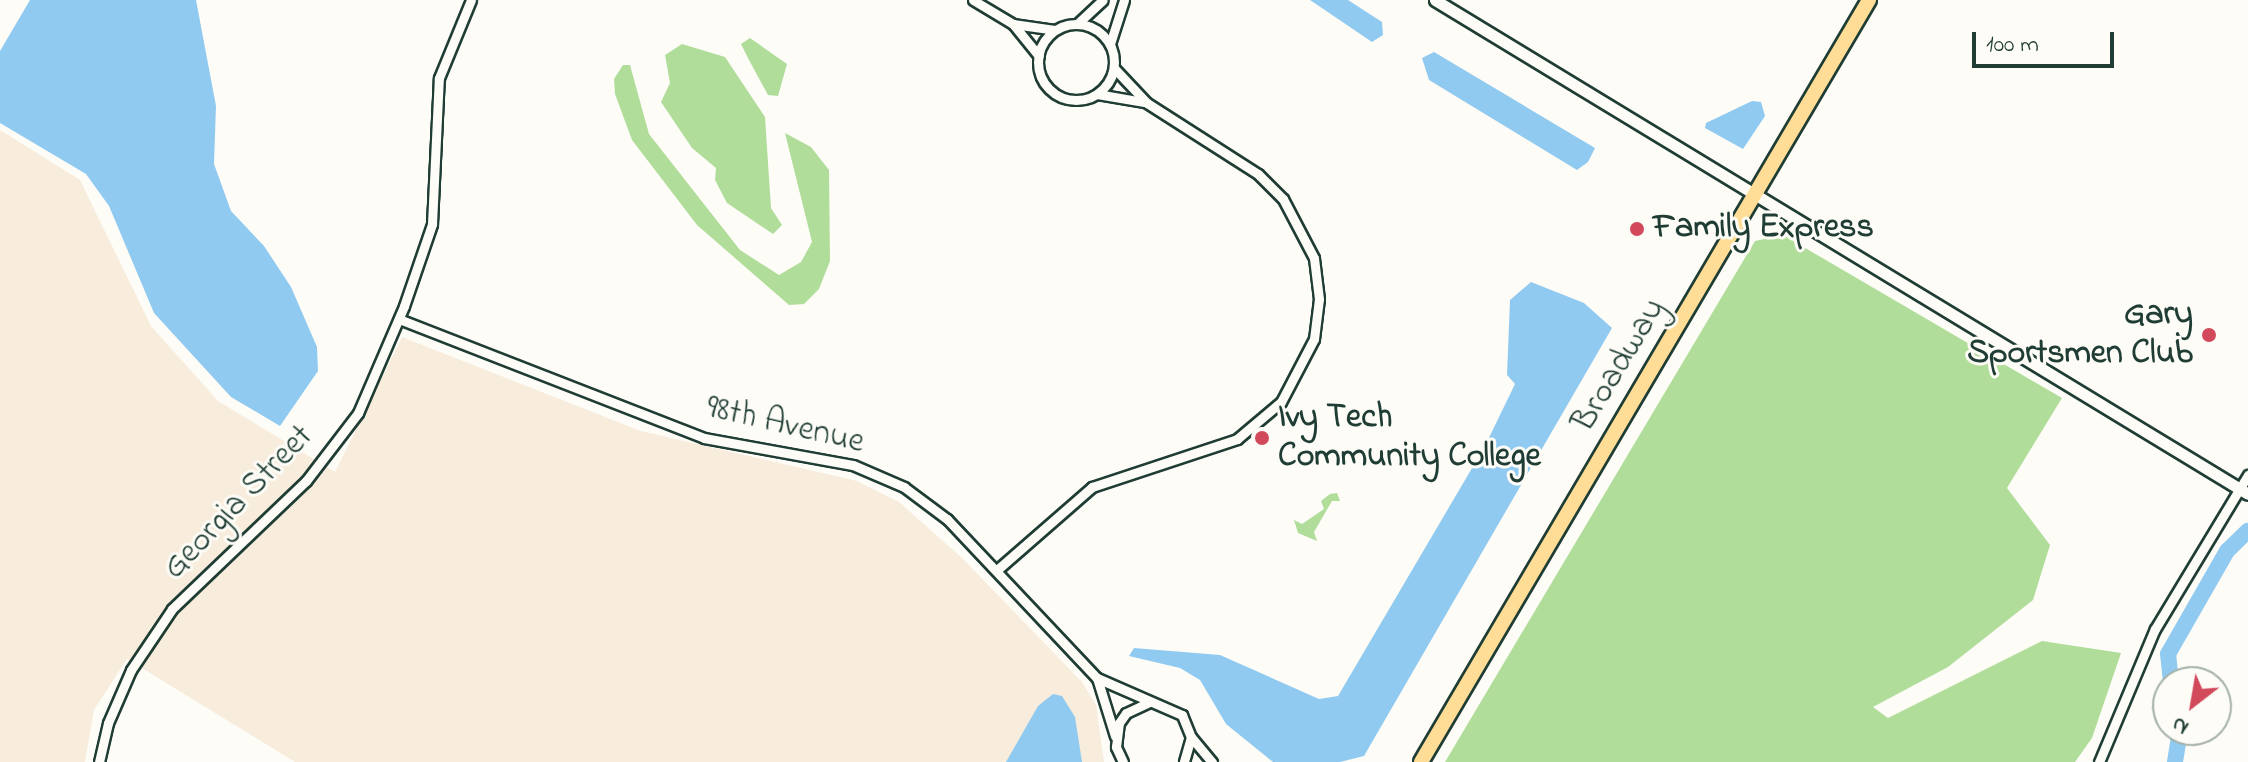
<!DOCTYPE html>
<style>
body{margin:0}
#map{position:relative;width:2248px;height:762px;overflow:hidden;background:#fdfcf7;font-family:"Indie Flower",sans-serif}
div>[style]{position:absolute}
.built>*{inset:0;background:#f8eddd}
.green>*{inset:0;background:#b1dd9b}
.water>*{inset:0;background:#91caf0}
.river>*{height:16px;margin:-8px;padding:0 8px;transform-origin:8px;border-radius:8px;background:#91caf0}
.roads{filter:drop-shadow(2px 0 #1f3d34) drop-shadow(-2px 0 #1f3d34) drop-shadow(0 2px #1f3d34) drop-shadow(0 -2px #1f3d34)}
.minor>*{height:9px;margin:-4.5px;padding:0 4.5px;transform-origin:4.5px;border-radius:4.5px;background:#fdfcf7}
.minor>.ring{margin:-4.5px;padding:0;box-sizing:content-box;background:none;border:9px solid #fdfcf7;border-radius:50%}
.tertiary>*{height:11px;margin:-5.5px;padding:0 5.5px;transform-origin:5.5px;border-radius:5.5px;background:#fdfcf7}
.primary>*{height:14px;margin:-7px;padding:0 7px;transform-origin:7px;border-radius:7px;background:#ffdd96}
.dots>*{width:22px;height:22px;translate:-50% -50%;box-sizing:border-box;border:4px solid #fdfcf7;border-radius:50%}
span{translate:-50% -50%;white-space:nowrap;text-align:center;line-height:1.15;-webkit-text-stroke:6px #fdfcf7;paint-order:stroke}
.poi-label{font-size:34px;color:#1f3d34;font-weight:700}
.left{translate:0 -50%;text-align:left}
.right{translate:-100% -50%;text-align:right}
.street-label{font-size:34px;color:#1f3d34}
.north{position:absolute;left:2152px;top:666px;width:80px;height:80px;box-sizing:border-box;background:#fdfcf7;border:2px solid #a4b0a9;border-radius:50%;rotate:211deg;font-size:22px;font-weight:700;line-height:32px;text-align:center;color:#1f3d34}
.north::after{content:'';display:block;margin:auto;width:28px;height:36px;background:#d1495b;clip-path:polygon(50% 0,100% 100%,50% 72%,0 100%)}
.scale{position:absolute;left:1972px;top:32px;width:142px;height:36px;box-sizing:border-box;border:4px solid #1f3d34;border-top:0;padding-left:10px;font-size:24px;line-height:28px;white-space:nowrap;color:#1f3d34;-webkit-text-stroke:6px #fdfcf7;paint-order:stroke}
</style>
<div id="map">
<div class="built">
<i style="clip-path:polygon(0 130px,80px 180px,151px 326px,218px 401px,335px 472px,402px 337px,641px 431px,857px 481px,899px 502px,962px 558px,1082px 682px,1096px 705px,1104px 762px,295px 762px,127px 659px,94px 710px,85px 762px,0 762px)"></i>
</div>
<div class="green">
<i style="clip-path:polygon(750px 38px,787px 64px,778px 96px,768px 95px,749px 60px,741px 44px)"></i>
<i style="clip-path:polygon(682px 44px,725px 57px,765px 117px,771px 208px,782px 225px,773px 234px,727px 203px,715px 180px,716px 168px,692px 148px,661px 102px,670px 83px,665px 55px)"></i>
<i style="clip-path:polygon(623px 65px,630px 65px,649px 134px,740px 250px,779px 275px,801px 262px,812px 242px,785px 133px,811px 147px,829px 170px,830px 261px,819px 289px,804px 304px,789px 305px,697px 225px,632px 140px,615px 94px,614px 79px)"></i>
<i style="clip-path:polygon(1783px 235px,2062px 398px,2007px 488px,2050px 545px,2033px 600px,1948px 667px,1873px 707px,1888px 718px,2042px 641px,2121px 653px,2092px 738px,2075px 762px,1445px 762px,1755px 241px)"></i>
<i style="clip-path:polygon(1337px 493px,1340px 501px,1332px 501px,1314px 532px,1317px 541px,1298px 533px,1294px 520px,1302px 524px,1324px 509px,1321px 501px,1330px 494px)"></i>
</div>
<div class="water">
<i style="clip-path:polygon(30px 0,196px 0,216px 106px,214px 164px,231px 211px,264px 246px,291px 287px,317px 347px,318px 371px,280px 426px,231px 397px,154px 313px,109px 206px,86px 174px,0 123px,0 51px)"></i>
<i style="clip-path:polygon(1310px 0,1348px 0,1382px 22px,1383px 35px,1372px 42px)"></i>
<i style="clip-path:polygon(1434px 52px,1595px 148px,1588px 162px,1577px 170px,1429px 80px,1422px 58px)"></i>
<i style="clip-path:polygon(1752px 101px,1761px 102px,1765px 116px,1743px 149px,1705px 128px,1706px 123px)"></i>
<i style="clip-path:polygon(1531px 282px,1584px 303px,1612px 328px,1364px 756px,1340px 762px,1273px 762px,1226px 724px,1200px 680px,1180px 668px,1129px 656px,1134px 648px,1220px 655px,1319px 699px,1338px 696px,1485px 446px,1515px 384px,1507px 375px,1510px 300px)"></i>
<i style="clip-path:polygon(1053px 694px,1062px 696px,1075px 717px,1082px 762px,1006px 762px,1038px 706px)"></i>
</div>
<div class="river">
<i style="left:2171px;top:682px;width:28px;rotate:-96deg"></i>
<i style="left:2168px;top:654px;width:119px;rotate:-60.2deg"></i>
<i style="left:2227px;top:551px;width:29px;rotate:-44deg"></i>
<i style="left:2175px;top:762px;width:32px;rotate:-81deg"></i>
</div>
<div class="roads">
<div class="minor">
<i style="left:973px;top:0;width:47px;rotate:31deg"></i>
<i style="left:1013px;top:24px;width:41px;rotate:50.9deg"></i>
<i style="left:1013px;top:24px;width:42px;rotate:8.1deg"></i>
<i style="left:1077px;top:24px;width:35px;rotate:-43deg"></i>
<i class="ring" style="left:1038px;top:24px;width:67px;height:67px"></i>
<i style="left:1110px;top:44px;width:46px;rotate:-72.3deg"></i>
<i style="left:1097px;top:94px;width:48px;rotate:9.7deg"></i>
<i style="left:399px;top:319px;width:327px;rotate:21.3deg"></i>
<i style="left:704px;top:438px;width:151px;rotate:10.3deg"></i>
<i style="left:853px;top:465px;width:56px;rotate:23.3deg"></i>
<i style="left:904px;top:487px;width:54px;rotate:36.7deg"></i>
<i style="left:947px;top:519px;width:219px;rotate:46.7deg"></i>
<i style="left:1097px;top:678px;width:61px;rotate:72.8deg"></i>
<i style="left:998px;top:569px;width:125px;rotate:-41.1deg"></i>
<i style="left:1092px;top:487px;width:153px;rotate:-18.3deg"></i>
<i style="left:1237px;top:439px;width:57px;rotate:-40.1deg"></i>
<i style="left:1281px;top:402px;width:71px;rotate:-62.4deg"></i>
<i style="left:1314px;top:339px;width:40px;rotate:-82.9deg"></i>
<i style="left:1319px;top:299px;width:41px;rotate:-97deg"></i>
<i style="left:1314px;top:258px;width:67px;rotate:-117.7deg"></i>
<i style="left:1283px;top:199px;width:35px;rotate:-135deg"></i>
<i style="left:1258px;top:174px;width:132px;rotate:-147.4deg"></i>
<i style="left:1147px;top:103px;width:48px;rotate:-133.3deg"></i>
<i style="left:1097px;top:678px;width:93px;rotate:23.5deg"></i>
<i style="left:1182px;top:715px;width:24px;rotate:68deg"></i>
<i style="left:1191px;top:737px;width:26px;rotate:106deg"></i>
<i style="left:1191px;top:737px;width:33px;rotate:50deg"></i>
<i style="left:99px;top:762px;width:40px;rotate:-77deg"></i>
<i style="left:108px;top:723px;width:58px;rotate:-66.5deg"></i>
<i style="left:131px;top:670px;width:73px;rotate:-56.1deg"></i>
<i style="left:172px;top:609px;width:185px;rotate:-43.7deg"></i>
<i style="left:306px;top:481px;width:86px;rotate:-52.6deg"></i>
<i style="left:358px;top:413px;width:116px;rotate:-66.7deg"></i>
<i style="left:404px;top:306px;width:87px;rotate:-71.1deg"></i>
<i style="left:432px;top:224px;width:146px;rotate:-87.3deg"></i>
<i style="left:439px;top:78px;width:84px;rotate:-67.7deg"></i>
<i style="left:1123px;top:762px;width:17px;rotate:-115deg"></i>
<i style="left:1116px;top:747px;width:24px;rotate:-83deg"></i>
<i style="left:1119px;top:723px;width:12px;rotate:-55deg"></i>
<i style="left:1126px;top:713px;width:26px;rotate:-25deg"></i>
<i style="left:2099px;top:762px;width:144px;rotate:-67.2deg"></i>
<i style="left:2155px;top:629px;width:180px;rotate:-58.9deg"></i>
</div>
<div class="tertiary">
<i style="left:1435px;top:0;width:951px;rotate:31.28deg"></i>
</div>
<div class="primary">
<i style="left:1421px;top:762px;width:884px;rotate:-59.55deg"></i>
</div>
</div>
<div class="dots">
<i style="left:1637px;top:229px;background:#d1495b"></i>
<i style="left:2209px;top:335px;background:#d1495b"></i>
<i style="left:1262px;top:438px;background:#d1495b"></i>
</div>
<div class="poi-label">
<span class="left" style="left:1653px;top:229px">Family Express</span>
<span class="right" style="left:2193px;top:335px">Gary<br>Sportsmen Club</span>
<span class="left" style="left:1278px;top:438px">Ivy Tech<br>Community College</span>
</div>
<div class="street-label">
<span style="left:1620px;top:366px;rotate:-59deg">Broadway</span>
<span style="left:785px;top:426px;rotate:13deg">98th Avenue</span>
<span style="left:239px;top:503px;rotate:-46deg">Georgia Street</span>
</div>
<div class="north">N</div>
<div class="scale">100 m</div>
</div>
